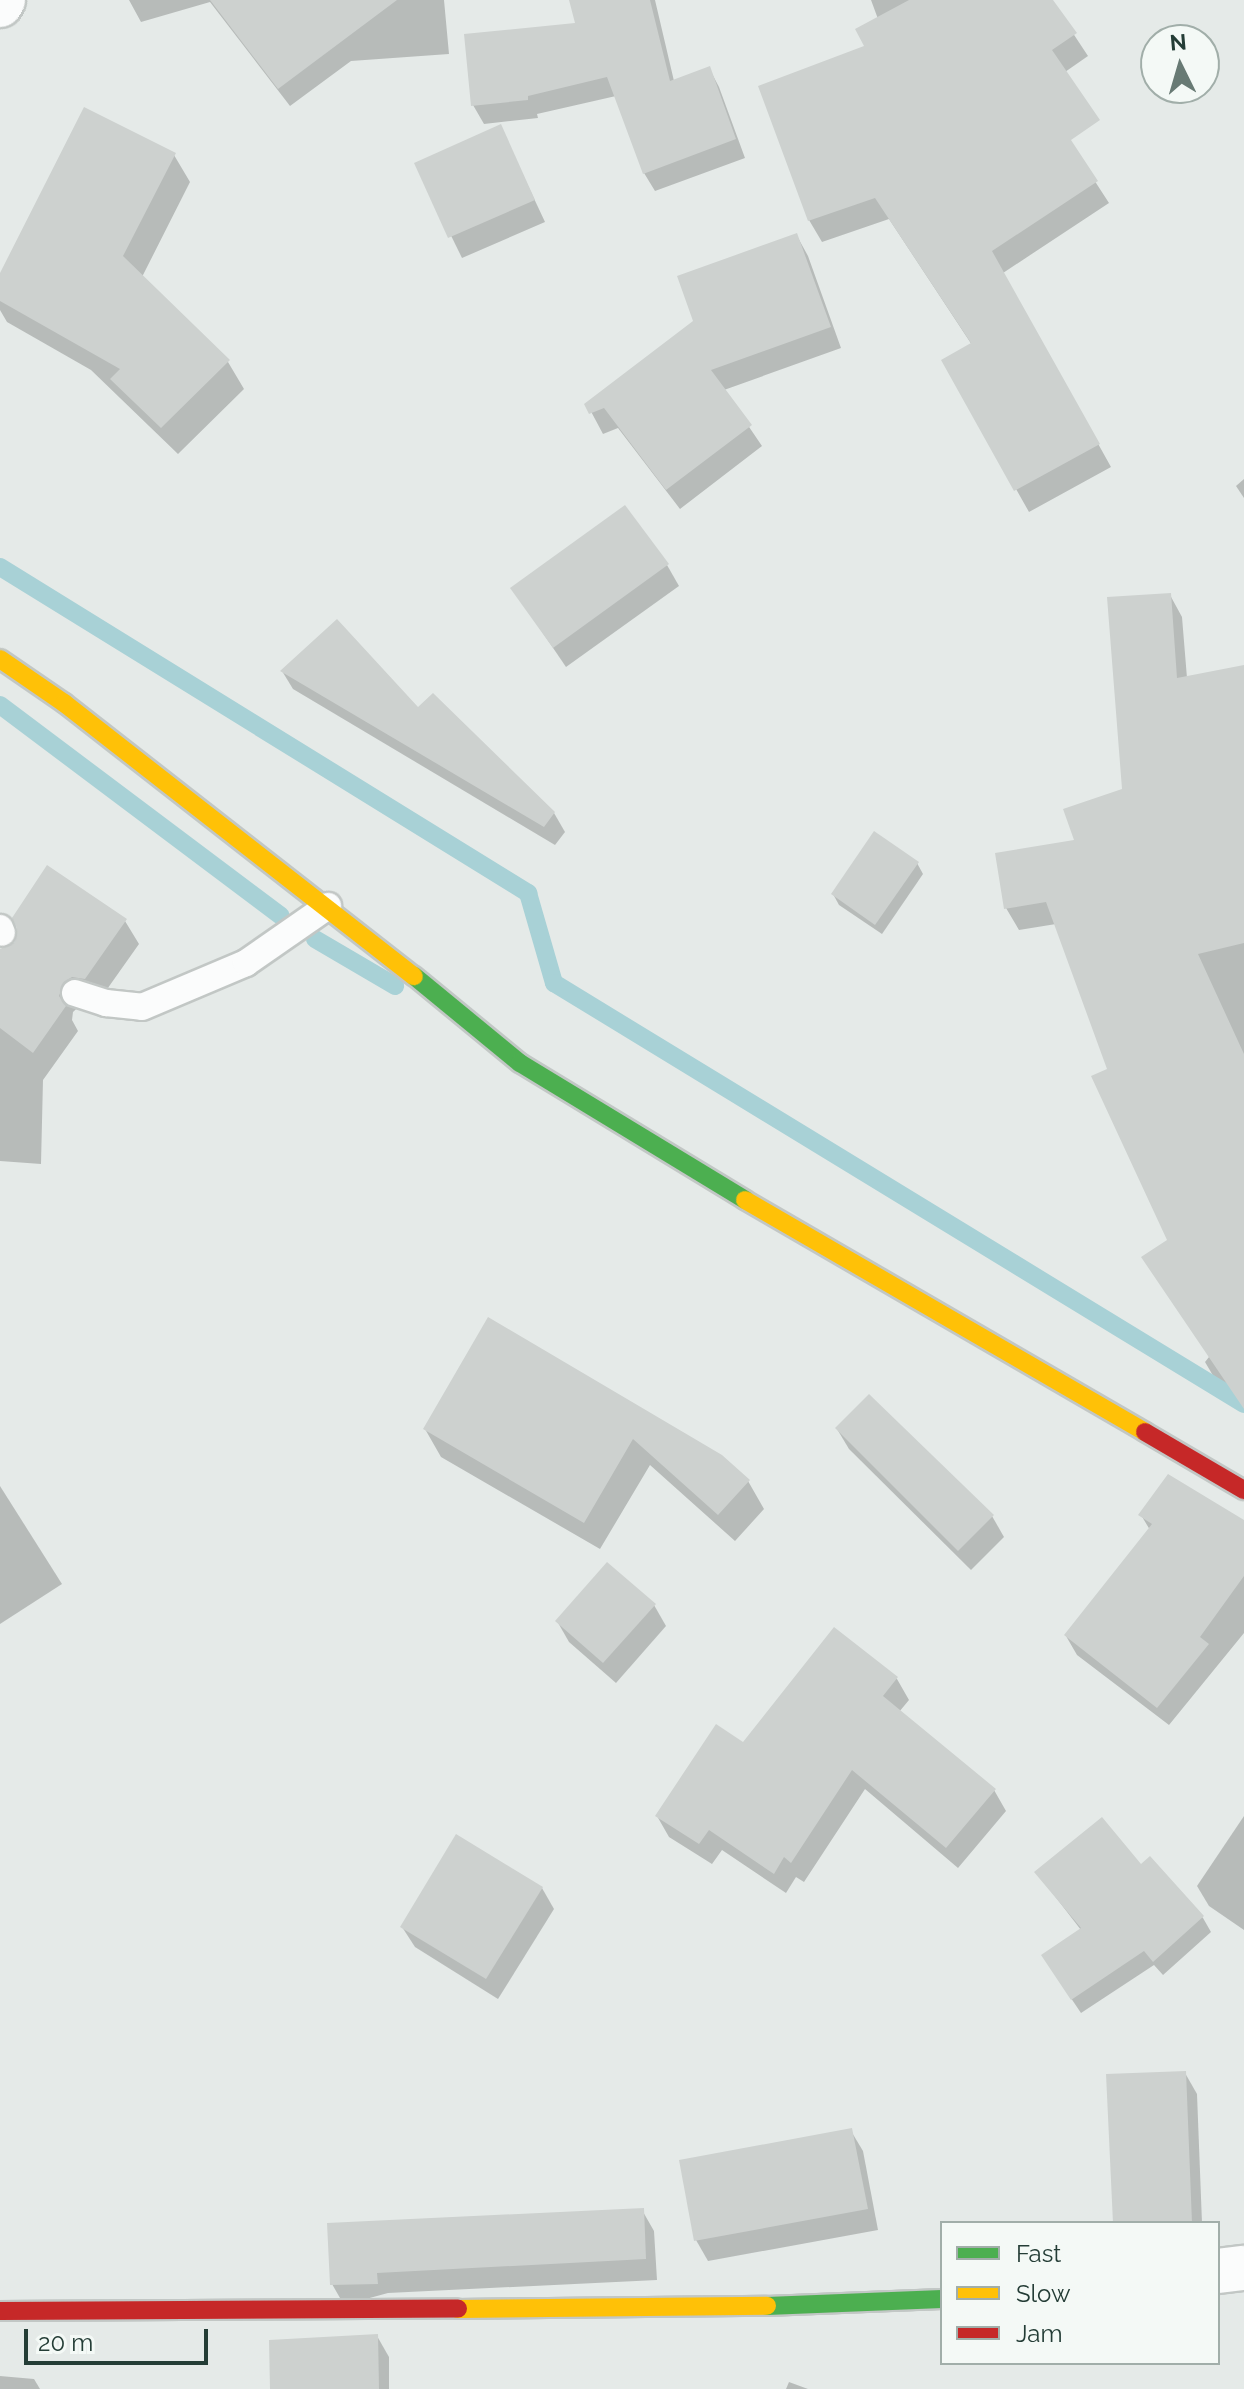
<!DOCTYPE html>
<style>
body{margin:0}
#map{position:relative;width:1244px;height:2389px;overflow:hidden;background:#e5eae8;font-family:Raleway,sans-serif}
div>[style]{position:absolute}
.shadow>*{inset:0;background:#0003}
.stream>*{height:18px;margin:-9px;padding:0 9px;transform-origin:9px;border-radius:9px;background:#a8d1d6}
.building>*{inset:0;background:#cdd1cf}
.roads{filter:drop-shadow(2px 0 #c2c7c5) drop-shadow(-2px 0 #c2c7c5) drop-shadow(0 2px #c2c7c5) drop-shadow(0 -2px #c2c7c5)}
.lane>*{height:26px;margin:-13px;padding:0 13px;transform-origin:13px;border-radius:13px;background:#fbfcfc}
.street>*{height:44px;margin:-22px;padding:0 22px;transform-origin:22px;border-radius:22px;background:#fbfcfc}
.fast>*{height:18px;margin:-9px;padding:0 9px;transform-origin:9px;border-radius:9px;background:#4caf50}
.slow>*{height:18px;margin:-9px;padding:0 9px;transform-origin:9px;border-radius:9px;background:#ffc107}
.jam>*{height:18px;margin:-9px;padding:0 9px;transform-origin:9px;border-radius:9px;background:#c62828}
span{translate:-50% -50%;white-space:nowrap;text-align:center;line-height:1.15;-webkit-text-stroke:6px #f4f9f6;paint-order:stroke}
.legend{position:absolute;left:940px;top:2221px;width:280px;height:144px;box-sizing:border-box;background:#f4f9f6;border:2px solid #a1aea9;margin:0;padding:10px 14px;list-style:none;font-size:24px;color:#243d36}
.legend li{display:flex;align-items:center;gap:16px;height:40px}
.legend b{width:40px;border:2px solid #a1aea9}
.north{position:absolute;left:1140px;top:24px;width:80px;height:80px;box-sizing:border-box;background:#f4f9f6;border:2px solid #a1aea9;border-radius:50%;rotate:355deg;font-size:22px;font-weight:700;line-height:32px;text-align:center;color:#243d36}
.north::after{content:'';display:block;margin:auto;width:28px;height:36px;background:#687a74;clip-path:polygon(50% 0,100% 100%,50% 72%,0 100%)}
.scale{position:absolute;left:24px;top:2329px;width:184px;height:36px;box-sizing:border-box;border:4px solid #243d36;border-top:0;padding-left:10px;font-size:24px;line-height:28px;white-space:nowrap;color:#243d36;-webkit-text-stroke:6px #f4f9f6;paint-order:stroke}
</style>
<div id="map">
<div class="shadow">
<i style="clip-path:polygon(129px 0,444px 0,449px 54px,351px 61px,290px 106px,210px 2px,141px 22px)"></i>
<i style="clip-path:polygon(596px 0,655px 0,674px 81px,709px 68px,719px 87px,745px 158px,655px 191px,644px 173px,616px 96px,537px 114px,538px 118px,484px 124px,473px 105px,589px 23px)"></i>
<i style="clip-path:polygon(871px 0,1051px 0,1088px 56px,1065px 72px,1063px 132px,1109px 203px,1003px 273px,1111px 467px,1029px 512px,944px 361px,972px 345px,889px 219px,822px 242px,809px 220px,878px 19px)"></i>
<i style="clip-path:polygon(500px 126px,545px 222px,462px 258px,416px 164px)"></i>
<i style="clip-path:polygon(174px 155px,190px 182px,142px 277px,228px 362px,244px 389px,178px 454px,91px 370px,7px 322px,0 310px,0 277px)"></i>
<i style="clip-path:polygon(797px 236px,808px 256px,841px 348px,724px 390px,762px 446px,680px 509px,618px 428px,603px 434px,587px 404px,695px 322px)"></i>
<i style="clip-path:polygon(1244px 479px,1244px 498px,1236px 486px)"></i>
<i style="clip-path:polygon(667px 565px,679px 586px,566px 667px,513px 589px)"></i>
<i style="clip-path:polygon(1170px 595px,1182px 617px,1187px 678px,1244px 667px,1244px 1406px,1218px 1384px,1205px 1362px,1209px 1357px,1170px 1241px,1056px 924px,1019px 930px,1006px 908px,1124px 791px)"></i>
<i style="clip-path:polygon(282px 671px,418px 710px,554px 813px,565px 832px,555px 845px,293px 689px)"></i>
<i style="clip-path:polygon(917px 863px,923px 874px,882px 934px,839px 905px,833px 894px)"></i>
<i style="clip-path:polygon(125px 921px,139px 944px,98px 1002px,85px 1001px,73px 1012px,72px 1020px,78px 1031px,43px 1080px,41px 1164px,0 1161px,0 950px)"></i>
<i style="clip-path:polygon(489px 1320px,748px 1481px,764px 1509px,735px 1541px,650px 1465px,600px 1549px,441px 1457px,425px 1429px)"></i>
<i style="clip-path:polygon(837px 1429px,992px 1516px,1004px 1537px,971px 1570px,849px 1449px)"></i>
<i style="clip-path:polygon(0 1486px,62px 1584px,0 1624px)"></i>
<i style="clip-path:polygon(1141px 1515px,1244px 1522px,1244px 1633px,1169px 1725px,1077px 1655px,1066px 1636px,1150px 1530px)"></i>
<i style="clip-path:polygon(654px 1605px,666px 1626px,616px 1683px,569px 1642px,557px 1621px)"></i>
<i style="clip-path:polygon(834px 1630px,897px 1679px,909px 1700px,899px 1712px,994px 1790px,1006px 1811px,958px 1868px,865px 1789px,804px 1882px,796px 1877px,786px 1893px,722px 1850px,712px 1864px,669px 1837px,657px 1816px,743px 1744px)"></i>
<i style="clip-path:polygon(1244px 1816px,1244px 1930px,1209px 1906px,1197px 1886px)"></i>
<i style="clip-path:polygon(1150px 1859px,1203px 1918px,1211px 1932px,1163px 1975px,1154px 1965px,1081px 2013px,1052px 1970px,1081px 1930px,1037px 1873px,1140px 1867px)"></i>
<i style="clip-path:polygon(542px 1888px,554px 1909px,498px 1999px,415px 1947px,402px 1927px)"></i>
<i style="clip-path:polygon(1185px 2073px,1197px 2094px,1202px 2223px,1115px 2223px)"></i>
<i style="clip-path:polygon(851px 2131px,863px 2151px,878px 2230px,708px 2261px,696px 2240px)"></i>
<i style="clip-path:polygon(642px 2210px,654px 2231px,657px 2280px,388px 2293px,344px 2305px,332px 2284px,330px 2225px)"></i>
<i style="clip-path:polygon(377px 2336px,389px 2357px,389px 2389px,272px 2389px)"></i>
<i style="clip-path:polygon(0 2376px,34px 2379px,40px 2389px,0 2389px)"></i>
<i style="clip-path:polygon(789px 2382px,808px 2389px,786px 2389px)"></i>
</div>
<div class="stream">
<i style="left:0;top:567px;width:621px;rotate:31.69deg"></i>
<i style="left:528px;top:893px;width:94px;rotate:73.9deg"></i>
<i style="left:554px;top:983px;width:808px;rotate:31.39deg"></i>
<i style="left:0;top:705px;width:351px;rotate:36.9deg"></i>
<i style="left:315px;top:939px;width:93px;rotate:30.4deg"></i>
</div>
<div class="building">
<i style="clip-path:polygon(210px 0,397px 0,278px 89px)"></i>
<i style="clip-path:polygon(569px 0,650px 0,670px 81px,710px 66px,736px 139px,643px 174px,607px 77px,528px 96px,528px 100px,471px 106px,464px 34px,575px 23px)"></i>
<i style="clip-path:polygon(909px 0,1053px 0,1077px 33px,1052px 50px,1100px 120px,1071px 140px,1098px 181px,992px 251px,1100px 444px,1014px 491px,941px 360px,971px 343px,875px 198px,808px 221px,758px 86px,864px 46px,855px 29px)"></i>
<i style="clip-path:polygon(84px 107px,176px 153px,123px 256px,230px 360px,161px 428px,110px 379px,120px 369px,0 301px,0 273px)"></i>
<i style="clip-path:polygon(501px 124px,535px 200px,448px 238px,414px 163px)"></i>
<i style="clip-path:polygon(797px 233px,831px 327px,711px 370px,752px 425px,666px 490px,604px 408px,589px 414px,584px 404px,693px 321px,677px 276px)"></i>
<i style="clip-path:polygon(625px 505px,669px 564px,553px 648px,510px 588px)"></i>
<i style="clip-path:polygon(1171px 593px,1177px 678px,1244px 665px,1244px 943px,1198px 954px,1244px 1054px,1244px 1409px,1141px 1257px,1167px 1240px,1091px 1076px,1107px 1069px,1046px 902px,1004px 909px,995px 853px,1074px 840px,1063px 809px,1122px 789px,1107px 597px)"></i>
<i style="clip-path:polygon(337px 619px,418px 707px,433px 693px,555px 812px,544px 827px,280px 671px)"></i>
<i style="clip-path:polygon(874px 831px,919px 862px,875px 925px,831px 894px)"></i>
<i style="clip-path:polygon(47px 865px,127px 919px,85px 979px,72px 977px,64px 982px,59px 996px,66px 1006px,33px 1053px,0 1028px,0 949px,15px 942px,17px 928px,12px 918px)"></i>
<i style="clip-path:polygon(488px 1317px,722px 1455px,750px 1480px,718px 1515px,633px 1439px,584px 1523px,423px 1429px)"></i>
<i style="clip-path:polygon(869px 1394px,994px 1515px,958px 1551px,835px 1428px)"></i>
<i style="clip-path:polygon(1168px 1474px,1244px 1520px,1244px 1576px,1200px 1637px,1209px 1644px,1157px 1708px,1064px 1635px,1152px 1524px,1138px 1515px)"></i>
<i style="clip-path:polygon(607px 1562px,656px 1604px,603px 1663px,555px 1621px)"></i>
<i style="clip-path:polygon(834px 1627px,898px 1677px,883px 1696px,996px 1789px,946px 1848px,852px 1770px,791px 1863px,784px 1857px,774px 1874px,709px 1830px,699px 1844px,655px 1816px,716px 1724px,743px 1742px)"></i>
<i style="clip-path:polygon(1102px 1817px,1141px 1864px,1150px 1856px,1204px 1916px,1153px 1962px,1144px 1951px,1071px 2000px,1041px 1955px,1081px 1928px,1034px 1872px)"></i>
<i style="clip-path:polygon(456px 1834px,543px 1887px,486px 1979px,400px 1927px)"></i>
<i style="clip-path:polygon(1186px 2071px,1192px 2223px,1113px 2223px,1106px 2074px)"></i>
<i style="clip-path:polygon(852px 2128px,868px 2209px,694px 2241px,679px 2160px)"></i>
<i style="clip-path:polygon(644px 2208px,646px 2259px,377px 2273px,378px 2284px,330px 2285px,327px 2223px)"></i>
<i style="clip-path:polygon(378px 2334px,379px 2389px,270px 2389px,269px 2340px)"></i>
</div>
<div class="roads">
<div class="lane">
<i style="left:0;top:928px;width:5px;rotate:68deg"></i>
<i style="left:75px;top:993px;width:33px;rotate:18deg"></i>
<i style="left:106px;top:1003px;width:36px;rotate:6deg"></i>
<i style="left:142px;top:1007px;width:113px;rotate:-22.9deg"></i>
<i style="left:246px;top:963px;width:100px;rotate:-34.8deg"></i>
</div>
<div class="street">
<i style="left:0;top:5px;width:6px;rotate:-59deg"></i>
<i style="left:1218px;top:2271px;width:26px;rotate:-7deg"></i>
</div>
<div class="fast">
<i style="left:414px;top:976px;width:137px;rotate:39.4deg"></i>
<i style="left:520px;top:1063px;width:263px;rotate:31.3deg"></i>
<i style="left:767px;top:2306px;width:175px;rotate:-2.3deg"></i>
</div>
<div class="slow">
<i style="left:0;top:659px;width:78px;rotate:34.5deg"></i>
<i style="left:64px;top:703px;width:444px;rotate:38deg"></i>
<i style="left:745px;top:1200px;width:462px;rotate:30.1deg"></i>
<i style="left:458px;top:2309px;width:309px;rotate:-0.6deg"></i>
</div>
<div class="jam">
<i style="left:1145px;top:1432px;width:115px;rotate:30.4deg"></i>
<i style="left:0;top:2311px;width:458px;rotate:-0.3deg"></i>
</div>
</div>
<ul class="legend">
<li><b style="height:10px;background:#4caf50"></b>Fast</li>
<li><b style="height:10px;background:#ffc107"></b>Slow</li>
<li><b style="height:10px;background:#c62828"></b>Jam</li>
</ul>
<div class="north">N</div>
<div class="scale">20 m</div>
</div>
